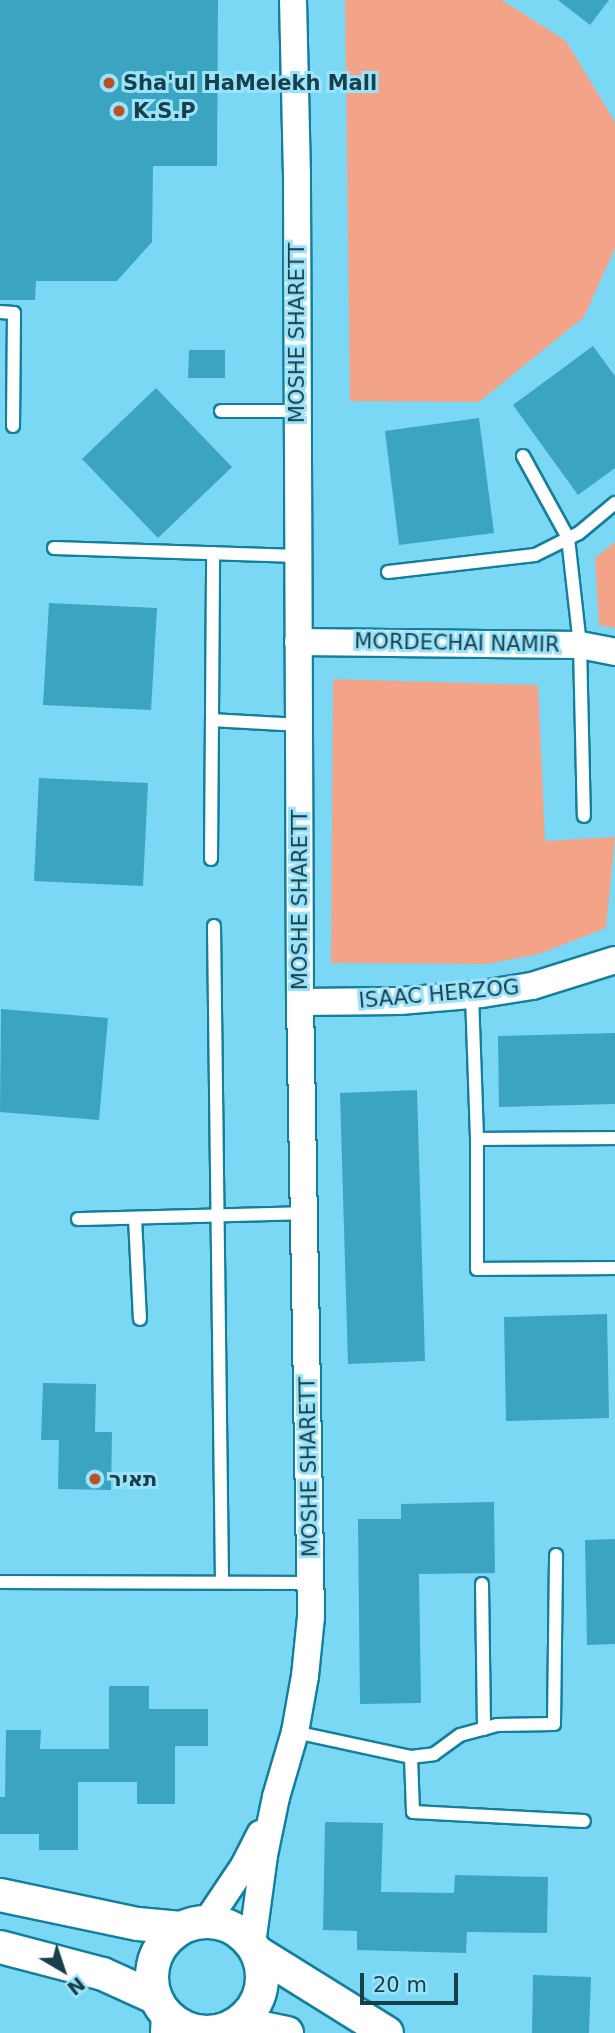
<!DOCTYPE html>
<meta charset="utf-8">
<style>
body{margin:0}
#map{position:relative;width:615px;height:2033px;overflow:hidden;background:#7bd8f5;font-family:"DejaVu Sans","Noto Sans Hebrew",sans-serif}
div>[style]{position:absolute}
.green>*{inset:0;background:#f3a488}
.building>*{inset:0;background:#3ba4c1}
.roads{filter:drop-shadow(2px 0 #13809b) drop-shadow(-2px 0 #13809b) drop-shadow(0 2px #13809b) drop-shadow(0 -2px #13809b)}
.service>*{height:12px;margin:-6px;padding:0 6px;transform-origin:6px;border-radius:6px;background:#fff}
.minor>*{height:26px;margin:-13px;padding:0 13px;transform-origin:13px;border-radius:13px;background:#fff}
.tertiary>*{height:32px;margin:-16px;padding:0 16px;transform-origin:16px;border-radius:16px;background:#fff}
.tertiary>.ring{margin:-16px;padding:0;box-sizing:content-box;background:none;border:32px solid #fff;border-radius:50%}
.dots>*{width:19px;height:19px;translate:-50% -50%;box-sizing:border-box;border:4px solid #9be3fa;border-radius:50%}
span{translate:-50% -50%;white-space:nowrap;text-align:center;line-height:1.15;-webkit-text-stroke:6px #9be3fa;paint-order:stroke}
.poi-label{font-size:21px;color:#18404b;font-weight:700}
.left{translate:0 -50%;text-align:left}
.street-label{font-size:21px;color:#18404b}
.north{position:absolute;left:28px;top:1935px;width:70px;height:70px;-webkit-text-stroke:5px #9be3fa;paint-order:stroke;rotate:141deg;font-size:19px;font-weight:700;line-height:28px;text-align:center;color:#18404b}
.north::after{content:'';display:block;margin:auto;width:24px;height:32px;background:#18404b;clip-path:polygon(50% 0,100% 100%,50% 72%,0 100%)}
.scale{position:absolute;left:360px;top:1973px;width:98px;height:32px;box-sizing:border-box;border:4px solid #18404b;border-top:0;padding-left:9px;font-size:21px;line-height:24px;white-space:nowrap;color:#18404b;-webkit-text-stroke:5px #9be3fa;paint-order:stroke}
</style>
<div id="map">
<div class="green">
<i style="clip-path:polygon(345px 0,502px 0,566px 41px,615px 122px,615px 248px,584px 317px,479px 402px,350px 401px)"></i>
<i style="clip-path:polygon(615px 542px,615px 628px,599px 625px,595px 558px)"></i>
<i style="clip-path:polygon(333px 679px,538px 685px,545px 841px,615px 837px,606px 928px,539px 954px,487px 964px,331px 963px)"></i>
</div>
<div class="building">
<i style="clip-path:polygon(0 0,218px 0,217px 166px,153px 166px,152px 242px,117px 281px,36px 281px,35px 300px,0 300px)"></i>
<i style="clip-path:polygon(558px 0,609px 0,590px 25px)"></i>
<i style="clip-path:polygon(593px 346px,615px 376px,615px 468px,578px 495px,513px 405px)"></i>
<i style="clip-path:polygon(189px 350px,225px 350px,225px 378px,188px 378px)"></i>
<i style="clip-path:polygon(156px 388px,232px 467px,158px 538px,82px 459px)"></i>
<i style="clip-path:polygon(479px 418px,494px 533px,399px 545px,385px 431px)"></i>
<i style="clip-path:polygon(49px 603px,157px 608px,151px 710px,43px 705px)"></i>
<i style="clip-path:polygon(39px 778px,148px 783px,143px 886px,34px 881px)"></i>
<i style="clip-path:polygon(1px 1009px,108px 1018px,99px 1120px,0 1112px)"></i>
<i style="clip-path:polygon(615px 1033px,615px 1104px,499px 1107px,498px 1036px)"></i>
<i style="clip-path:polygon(417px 1090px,425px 1361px,348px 1364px,340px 1093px)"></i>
<i style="clip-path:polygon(607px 1314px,609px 1418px,506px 1421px,504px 1317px)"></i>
<i style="clip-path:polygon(43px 1383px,96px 1384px,95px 1432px,112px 1432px,111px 1490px,58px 1489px,59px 1440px,41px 1440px)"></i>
<i style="clip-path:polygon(494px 1502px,495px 1573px,419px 1574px,421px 1703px,360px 1704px,358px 1519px,401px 1519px,401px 1504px)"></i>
<i style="clip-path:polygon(615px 1539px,615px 1644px,587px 1645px,585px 1540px)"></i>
<i style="clip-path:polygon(109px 1686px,149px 1686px,149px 1709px,208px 1709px,208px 1746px,175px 1746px,175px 1804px,137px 1804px,137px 1782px,78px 1782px,78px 1850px,39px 1850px,39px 1834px,0 1834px,0 1797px,5px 1797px,6px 1730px,41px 1730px,40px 1749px,109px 1749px)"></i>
<i style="clip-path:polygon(325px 1822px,383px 1823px,381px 1892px,454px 1893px,455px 1875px,548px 1877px,547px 1933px,467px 1932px,466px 1953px,357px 1950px,357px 1931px,323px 1930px)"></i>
<i style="clip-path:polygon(533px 1975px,591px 1977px,589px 2033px,532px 2033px)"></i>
</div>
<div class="roads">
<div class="service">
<i style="left:0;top:312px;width:14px;rotate:4deg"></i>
<i style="left:14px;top:313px;width:113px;rotate:90.5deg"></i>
<i style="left:221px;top:411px;width:77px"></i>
<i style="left:523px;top:456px;width:94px;rotate:61.2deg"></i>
<i style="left:568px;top:538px;width:108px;rotate:83.6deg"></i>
<i style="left:580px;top:645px;width:171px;rotate:88.7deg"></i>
<i style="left:54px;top:548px;width:244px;rotate:1.9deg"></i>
<i style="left:388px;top:572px;width:148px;rotate:-6.6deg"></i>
<i style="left:535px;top:555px;width:49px;rotate:-26.6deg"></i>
<i style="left:579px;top:533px;width:47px;rotate:-39.8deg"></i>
<i style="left:212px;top:720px;width:87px;rotate:3.3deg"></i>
<i style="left:211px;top:859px;width:306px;rotate:-89.6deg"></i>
<i style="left:214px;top:926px;width:656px;rotate:89.3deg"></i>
<i style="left:472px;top:995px;width:144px;rotate:88deg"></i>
<i style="left:615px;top:1138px;width:138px;rotate:179.6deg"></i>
<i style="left:477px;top:1139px;width:130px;rotate:90deg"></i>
<i style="left:477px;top:1269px;width:138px;rotate:-0.4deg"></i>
<i style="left:135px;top:1218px;width:101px;rotate:87.2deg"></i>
<i style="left:78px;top:1219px;width:226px;rotate:-1.5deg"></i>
<i style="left:1px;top:1582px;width:309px;rotate:0.2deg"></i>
<i style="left:482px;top:1584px;width:145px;rotate:89.2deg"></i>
<i style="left:295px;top:1732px;width:119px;rotate:12.2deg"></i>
<i style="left:411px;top:1757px;width:23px;rotate:-7deg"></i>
<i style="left:434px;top:1754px;width:32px;rotate:-36deg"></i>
<i style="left:460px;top:1735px;width:38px;rotate:-15deg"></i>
<i style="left:497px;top:1725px;width:57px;rotate:-1deg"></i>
<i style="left:554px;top:1724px;width:169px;rotate:-89.3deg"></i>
<i style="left:411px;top:1757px;width:55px;rotate:87.9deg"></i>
<i style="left:413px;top:1812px;width:171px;rotate:3deg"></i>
</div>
<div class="minor">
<i style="left:298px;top:642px;width:282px;rotate:0.6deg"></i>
<i style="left:580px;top:645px;width:36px;rotate:11deg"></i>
<i style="left:300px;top:1002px;width:100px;rotate:-0.6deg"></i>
<i style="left:400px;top:1001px;width:82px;rotate:-4.9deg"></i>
<i style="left:482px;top:994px;width:51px;rotate:-9.1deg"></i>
<i style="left:532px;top:986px;width:87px;rotate:-17.4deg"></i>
<i style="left:207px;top:1921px;width:66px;rotate:-56.1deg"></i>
<i style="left:244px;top:1866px;width:36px;rotate:-63deg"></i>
<i style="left:252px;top:1944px;width:90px;rotate:-82.3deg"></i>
<i style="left:264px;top:1855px;width:59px;rotate:-78.3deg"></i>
<i style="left:276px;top:1797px;width:68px;rotate:-73.7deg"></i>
<i style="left:295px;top:1732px;width:57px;rotate:-79.9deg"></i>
<i style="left:305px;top:1676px;width:59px;rotate:-84.2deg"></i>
<i style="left:311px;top:1617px;width:615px;rotate:-91.02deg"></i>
<i style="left:300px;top:1002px;width:826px;rotate:-90.21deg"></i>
<i style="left:297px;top:176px;width:176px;rotate:-91.3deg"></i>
<i style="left:164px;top:2033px;width:20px;rotate:-87deg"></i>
<i style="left:211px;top:2033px;width:2px;rotate:-27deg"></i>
</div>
<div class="tertiary">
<i style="left:0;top:1895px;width:141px;rotate:11.9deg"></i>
<i style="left:138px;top:1924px;width:43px;rotate:5.3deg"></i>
<i class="ring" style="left:152px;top:1922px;width:78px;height:78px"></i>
<i style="left:0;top:1947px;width:106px;rotate:14.7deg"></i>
<i style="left:103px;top:1974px;width:58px;rotate:24.4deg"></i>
<i style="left:257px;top:1952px;width:153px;rotate:31.9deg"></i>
<i style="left:238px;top:2023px;width:50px;rotate:11.5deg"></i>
</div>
</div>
<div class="dots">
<i style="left:109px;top:83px;background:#b85129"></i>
<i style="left:119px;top:111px;background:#b85129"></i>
<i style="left:95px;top:1479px;background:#b85129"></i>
</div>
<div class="poi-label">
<span class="left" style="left:123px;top:83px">Sha'ul HaMelekh Mall</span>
<span class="left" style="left:133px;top:111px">K.S.P</span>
<span class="left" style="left:109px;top:1479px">תאיר</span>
</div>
<div class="street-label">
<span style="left:297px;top:333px;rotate:-90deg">MOSHE SHARETT</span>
<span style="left:457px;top:643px;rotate:1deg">MORDECHAI NAMIR</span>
<span style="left:300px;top:900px;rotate:-90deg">MOSHE SHARETT</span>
<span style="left:439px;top:994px;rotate:-5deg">ISAAC HERZOG</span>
<span style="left:309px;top:1467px;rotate:-91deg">MOSHE SHARETT</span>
</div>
<div class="north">N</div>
<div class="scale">20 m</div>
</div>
